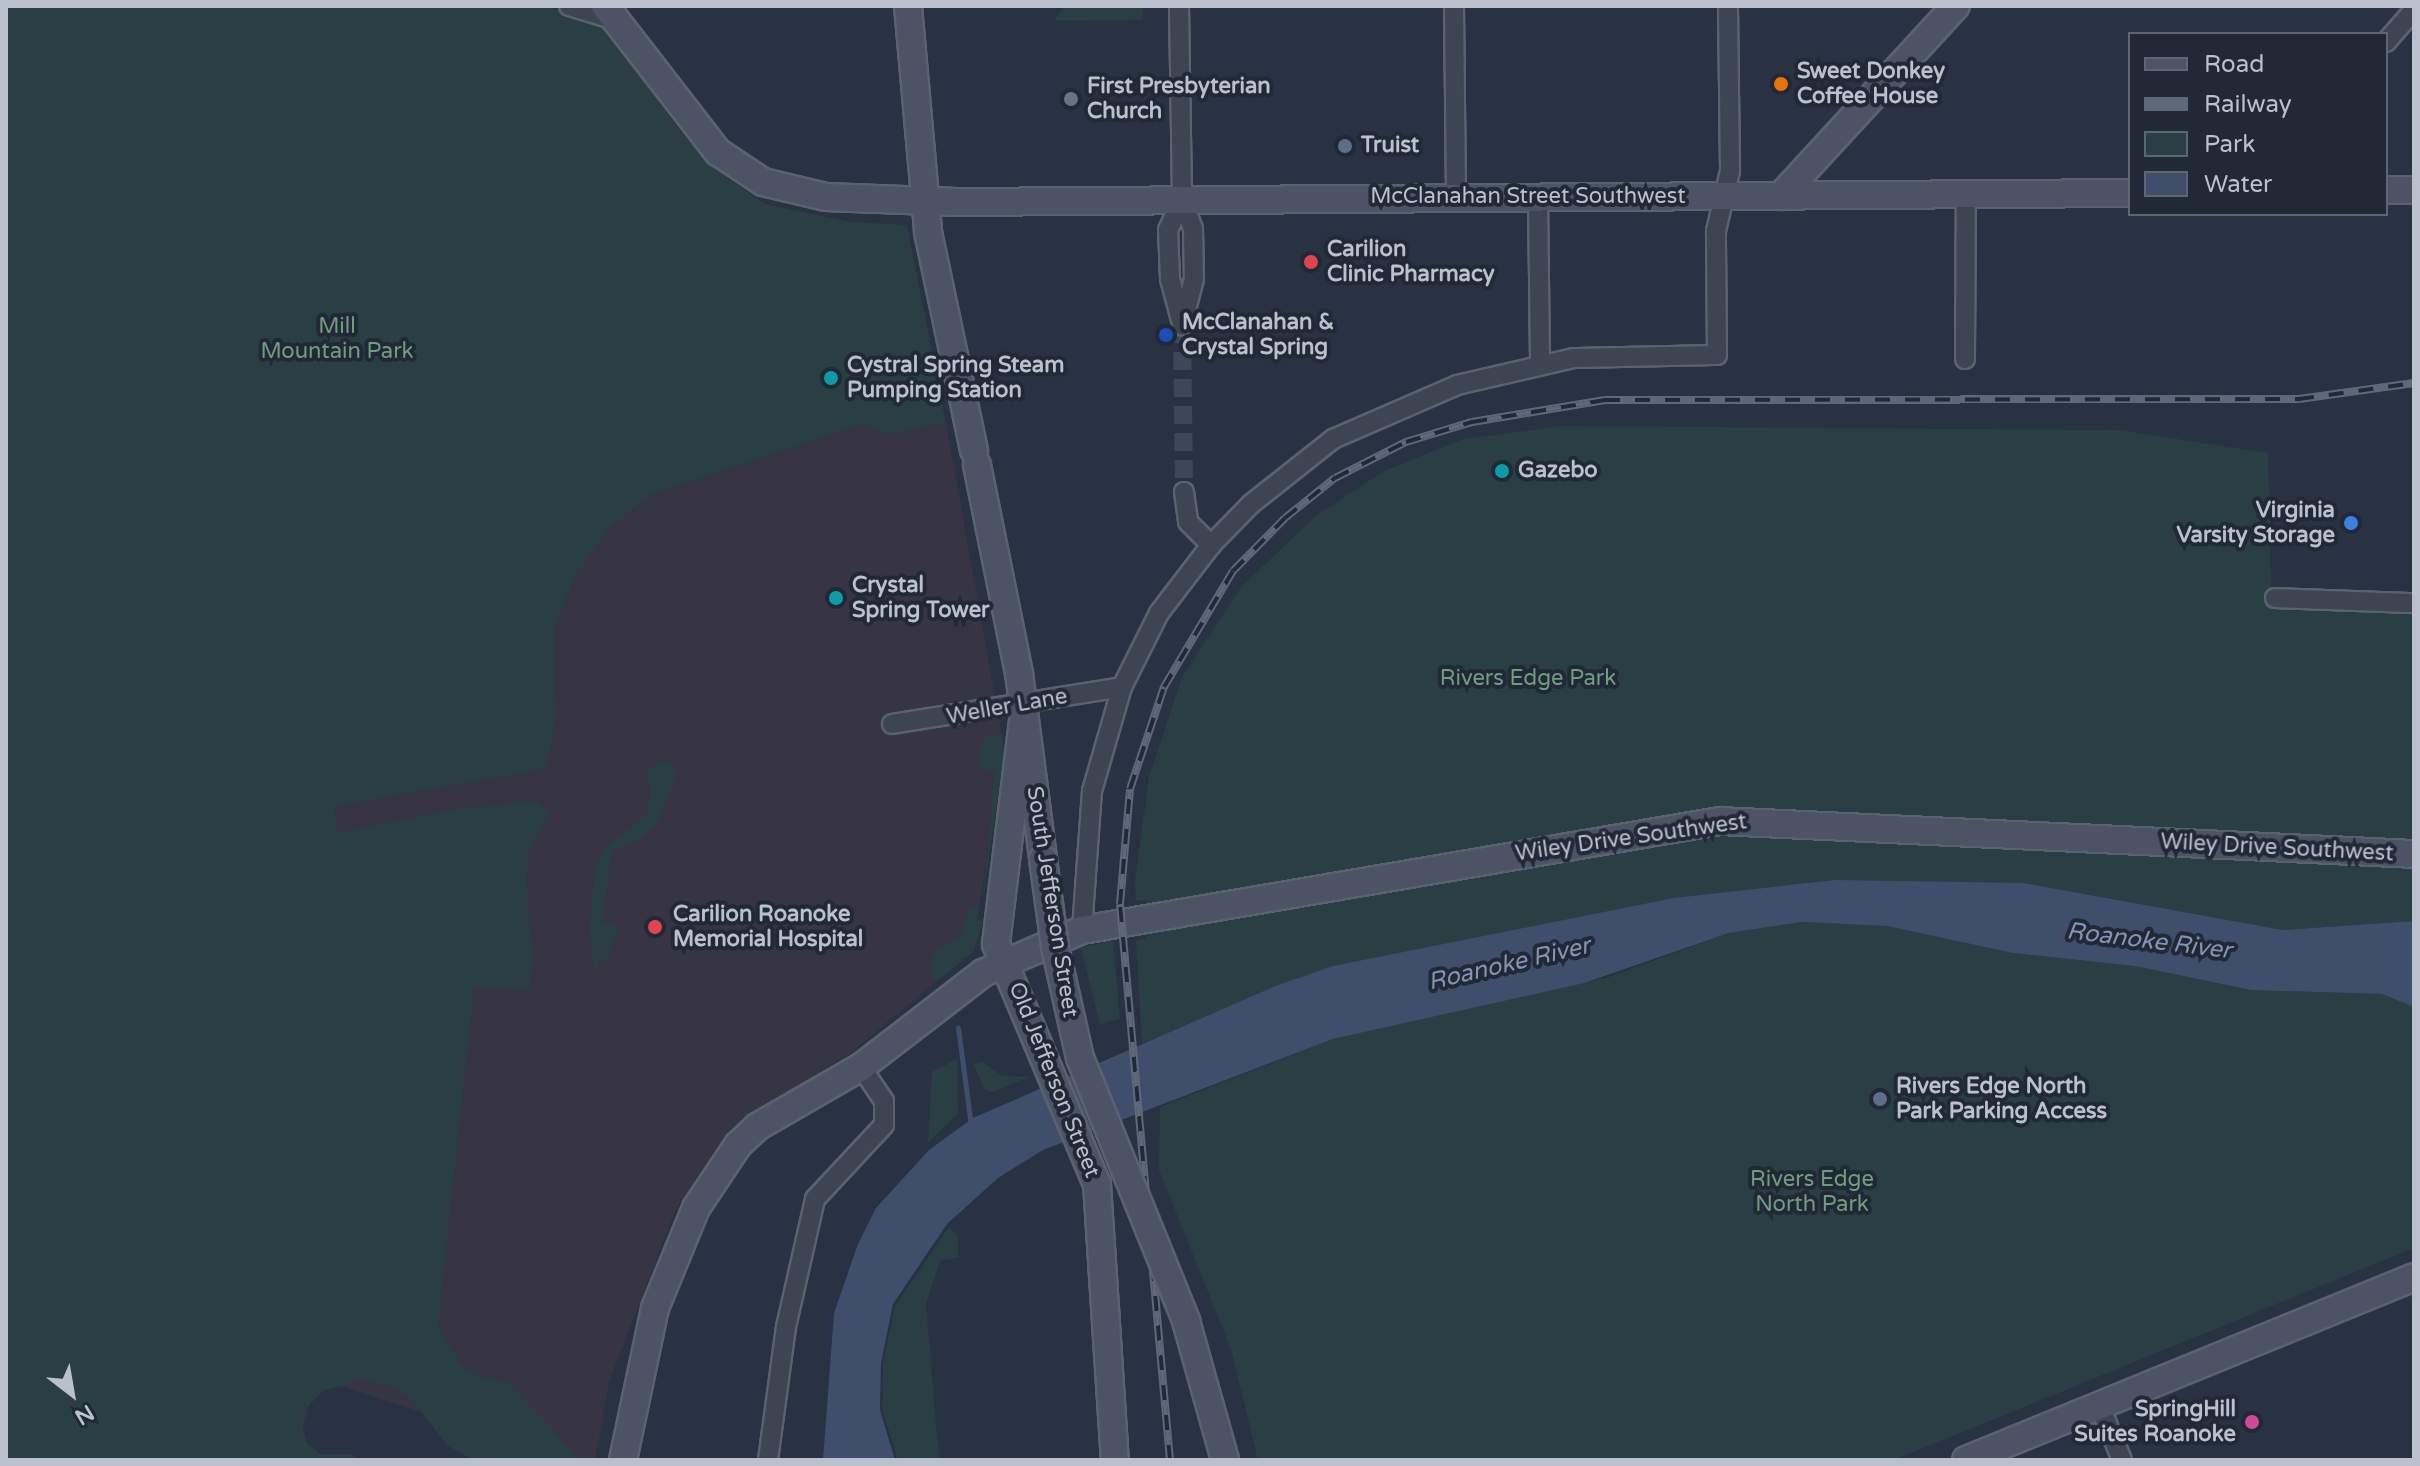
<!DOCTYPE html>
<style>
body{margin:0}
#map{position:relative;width:2420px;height:1466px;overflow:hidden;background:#283242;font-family:"Varela Round",sans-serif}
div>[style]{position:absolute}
.medical>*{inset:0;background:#373443}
.green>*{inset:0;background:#2a3f43}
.water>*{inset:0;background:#3f4e6b}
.stream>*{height:5px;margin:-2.5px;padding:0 2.5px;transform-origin:2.5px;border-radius:2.5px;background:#3f4e6b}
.street-tunnel>*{height:18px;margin-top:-9px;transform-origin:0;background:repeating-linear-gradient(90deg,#3e4757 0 18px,transparent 0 27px)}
.roads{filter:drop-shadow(2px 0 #5b626f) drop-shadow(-2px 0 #5b626f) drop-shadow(0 2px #5b626f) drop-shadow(0 -2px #5b626f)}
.street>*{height:18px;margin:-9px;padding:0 9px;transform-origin:9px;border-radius:9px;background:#3d4452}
.secondary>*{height:26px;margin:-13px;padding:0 13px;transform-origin:13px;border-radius:13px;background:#4b5365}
.rail>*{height:8px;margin-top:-4px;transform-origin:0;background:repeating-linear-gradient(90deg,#212937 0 15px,#5f6879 0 30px);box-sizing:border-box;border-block:2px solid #5f6879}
.bridges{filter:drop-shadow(2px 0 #5b626f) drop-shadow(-2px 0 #5b626f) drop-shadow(0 2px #5b626f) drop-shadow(0 -2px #5b626f)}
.secondary-bridge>*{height:26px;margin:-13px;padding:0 13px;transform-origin:13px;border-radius:13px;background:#4b5365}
.dots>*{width:22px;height:22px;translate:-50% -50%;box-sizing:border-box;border:4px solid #212937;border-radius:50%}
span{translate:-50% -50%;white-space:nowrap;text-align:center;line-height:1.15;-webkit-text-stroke:8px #212937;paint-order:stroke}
.poi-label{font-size:22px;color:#bac0cc;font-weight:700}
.left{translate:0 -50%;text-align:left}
.right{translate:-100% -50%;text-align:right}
.street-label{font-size:22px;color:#bac0cc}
.park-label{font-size:22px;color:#729c7e}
.water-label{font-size:24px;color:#8394b2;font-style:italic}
.frame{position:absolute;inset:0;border:8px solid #bac0cc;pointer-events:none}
.legend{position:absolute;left:2128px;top:32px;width:260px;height:184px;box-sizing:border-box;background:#212937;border:2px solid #5e6573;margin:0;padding:10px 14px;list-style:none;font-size:24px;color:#bac0cc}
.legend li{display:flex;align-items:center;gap:16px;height:40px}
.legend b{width:40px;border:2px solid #5e6573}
.north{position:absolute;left:32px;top:1354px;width:80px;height:80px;-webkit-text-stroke:6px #212937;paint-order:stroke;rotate:149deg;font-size:22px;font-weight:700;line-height:32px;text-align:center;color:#bac0cc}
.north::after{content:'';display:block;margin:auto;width:28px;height:36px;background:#bac0cc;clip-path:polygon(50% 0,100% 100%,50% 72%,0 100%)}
</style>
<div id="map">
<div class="medical">
<i style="clip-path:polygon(946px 423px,1003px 742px,974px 945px,968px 956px,849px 1054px,729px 1130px,676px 1209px,609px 1382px,595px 1460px,566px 1460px,266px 1361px,337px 855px,335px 806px,547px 769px,556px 719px,555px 628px,576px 575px,610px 528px,651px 495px,862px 424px,890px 435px)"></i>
</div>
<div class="green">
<i style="clip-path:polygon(6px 6px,547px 6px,606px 28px,680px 131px,716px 170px,765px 204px,851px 222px,907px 225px,946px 423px,890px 435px,862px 424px,651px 495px,610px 528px,576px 575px,555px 627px,556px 719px,547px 769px,335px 806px,337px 833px,457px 809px,536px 801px,550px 813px,530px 847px,526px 881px,533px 959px,529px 990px,474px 988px,438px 1326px,460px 1362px,474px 1375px,510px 1383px,580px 1460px,474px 1460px,448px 1446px,414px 1403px,392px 1386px,359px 1380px,323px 1391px,307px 1408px,303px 1428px,307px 1444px,321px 1454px,352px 1454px,358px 1460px,6px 1460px)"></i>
<i style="clip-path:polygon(1064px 6px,1143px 6px,1143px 20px,1054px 21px)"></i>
<i style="clip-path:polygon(1561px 426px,2119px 430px,2268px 453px,2272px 610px,2414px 614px,2414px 921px,2283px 930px,2024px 883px,1333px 966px,1142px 1044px,1136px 941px,1146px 938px,1147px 900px,1136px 901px,1135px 880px,1149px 777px,1182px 677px,1242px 586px,1316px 516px,1384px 471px,1463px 439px)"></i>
<i style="clip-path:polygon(1001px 734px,1004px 754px,983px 900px,995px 772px,980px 769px,980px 747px,986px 737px)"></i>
<i style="clip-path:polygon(658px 761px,673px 762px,677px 774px,656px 826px,640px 840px,611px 851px,603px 922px,616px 924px,618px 933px,605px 962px,594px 969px,589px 930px,596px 864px,603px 850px,647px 813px,650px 789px,645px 774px)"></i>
<i style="clip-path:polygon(969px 906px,979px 906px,977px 920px,983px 921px,974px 951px,936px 982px,930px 975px,934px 949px,961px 936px)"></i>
<i style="clip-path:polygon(1802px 922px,1887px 926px,2013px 953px,2135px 966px,2251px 990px,2382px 994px,2414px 1007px,2414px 1248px,1894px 1460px,1258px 1460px,1231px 1349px,1159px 1170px,1160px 1107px,1333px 1039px,1609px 977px,1729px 933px)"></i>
<i style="clip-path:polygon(1113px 940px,1120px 1019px,1100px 1024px,1081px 948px)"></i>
<i style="clip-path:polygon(957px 1059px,958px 1114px,928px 1143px,932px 1072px)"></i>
<i style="clip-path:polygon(983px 1062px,1002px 1076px,1029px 1077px,992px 1092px,984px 1089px,974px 1064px)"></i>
<i style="clip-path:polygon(949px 1227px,958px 1237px,959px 1257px,940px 1261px,926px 1303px,939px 1460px,898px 1460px,882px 1409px,883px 1363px,895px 1306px)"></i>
</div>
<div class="water">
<i style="clip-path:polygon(1835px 880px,2024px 883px,2283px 930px,2414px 921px,2414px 1007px,2382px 994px,2251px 990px,2135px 966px,2013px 953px,1887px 926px,1802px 922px,1729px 933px,1584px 983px,1333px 1039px,1043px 1150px,998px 1178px,947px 1224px,893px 1304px,881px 1363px,880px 1410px,895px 1460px,823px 1460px,834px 1313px,858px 1244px,876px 1208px,929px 1150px,973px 1118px,1278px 985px,1333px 966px,1674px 898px)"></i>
</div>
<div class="stream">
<i style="left:958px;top:1028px;width:99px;rotate:82.4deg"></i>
</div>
<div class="street-tunnel">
<i style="left:1182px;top:325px;width:167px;rotate:89.3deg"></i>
</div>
<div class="roads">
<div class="street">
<i style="left:569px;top:6px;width:48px;rotate:16.9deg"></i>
<i style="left:1179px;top:6px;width:194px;rotate:89.1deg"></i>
<i style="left:1182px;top:200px;width:31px;rotate:69deg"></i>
<i style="left:1193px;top:229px;width:50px;rotate:88.9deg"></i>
<i style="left:1194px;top:279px;width:48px;rotate:104.6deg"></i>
<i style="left:1454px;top:6px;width:192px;rotate:89.4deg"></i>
<i style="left:2386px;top:42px;width:43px;rotate:-48.8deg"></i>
<i style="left:1538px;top:197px;width:166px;rotate:89.3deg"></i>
<i style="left:1181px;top:320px;width:42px;rotate:-105deg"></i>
<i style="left:1170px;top:279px;width:49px;rotate:-92.3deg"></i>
<i style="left:1168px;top:230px;width:33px;rotate:-65deg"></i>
<i style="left:1965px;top:359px;width:165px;rotate:-89.7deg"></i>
<i style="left:1184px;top:492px;width:30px;rotate:82deg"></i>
<i style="left:1188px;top:522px;width:33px;rotate:45deg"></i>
<i style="left:2275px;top:598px;width:139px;rotate:2.1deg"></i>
<i style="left:892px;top:724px;width:233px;rotate:-9.1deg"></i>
<i style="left:1082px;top:930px;width:139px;rotate:-85.9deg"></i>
<i style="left:1092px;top:791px;width:108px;rotate:-73.9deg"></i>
<i style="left:1122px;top:687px;width:83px;rotate:-63.4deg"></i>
<i style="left:1159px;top:613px;width:86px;rotate:-52.6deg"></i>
<i style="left:1211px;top:545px;width:57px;rotate:-45.7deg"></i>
<i style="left:1251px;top:504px;width:105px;rotate:-38.4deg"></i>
<i style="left:1333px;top:439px;width:135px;rotate:-23.5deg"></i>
<i style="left:1457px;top:385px;width:120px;rotate:-13deg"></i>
<i style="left:1574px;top:358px;width:143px;rotate:-1.2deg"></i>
<i style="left:1717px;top:355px;width:124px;rotate:-90.5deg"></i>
<i style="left:1716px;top:231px;width:62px;rotate:-76.9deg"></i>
<i style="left:1730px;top:171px;width:165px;rotate:-90.7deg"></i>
<i style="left:2099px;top:1404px;width:61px;rotate:67.7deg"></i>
<i style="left:768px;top:1460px;width:134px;rotate:-82.3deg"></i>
<i style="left:786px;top:1327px;width:131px;rotate:-77.2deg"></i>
<i style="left:815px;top:1199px;width:101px;rotate:-47deg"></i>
<i style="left:884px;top:1125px;width:24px;rotate:-90deg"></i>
<i style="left:884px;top:1101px;width:41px;rotate:-124.1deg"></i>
</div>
<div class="secondary">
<i style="left:605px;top:6px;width:185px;rotate:52.3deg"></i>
<i style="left:718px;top:152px;width:54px;rotate:33.7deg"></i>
<i style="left:763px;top:182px;width:65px;rotate:13.4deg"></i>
<i style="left:826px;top:197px;width:131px;rotate:2.2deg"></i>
<i style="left:957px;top:202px;width:1173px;rotate:-0.44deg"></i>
<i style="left:908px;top:6px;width:227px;rotate:84.9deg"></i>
<i style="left:928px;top:232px;width:223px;rotate:78.1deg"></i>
<i style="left:2386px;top:190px;width:28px"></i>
<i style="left:1781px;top:196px;width:258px;rotate:-47.4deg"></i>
<i style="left:977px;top:465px;width:212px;rotate:78.6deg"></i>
<i style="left:1019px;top:673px;width:188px;rotate:82.6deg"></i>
<i style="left:1025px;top:704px;width:242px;rotate:96.9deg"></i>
<i style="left:996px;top:944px;width:260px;rotate:67.2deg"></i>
<i style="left:1097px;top:1184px;width:277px;rotate:86.3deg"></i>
<i style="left:623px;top:1460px;width:155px;rotate:-78.1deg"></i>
<i style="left:655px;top:1308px;width:108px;rotate:-67.7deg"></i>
<i style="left:696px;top:1208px;width:76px;rotate:-56.3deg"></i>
<i style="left:738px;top:1145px;width:26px;rotate:-43deg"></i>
<i style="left:757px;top:1127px;width:120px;rotate:-30deg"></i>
<i style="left:861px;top:1067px;width:154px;rotate:-37.6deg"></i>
<i style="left:983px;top:973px;width:108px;rotate:-23.5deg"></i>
<i style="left:1082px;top:930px;width:647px;rotate:-9.7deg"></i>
<i style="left:1720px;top:821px;width:695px;rotate:2.72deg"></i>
<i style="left:1966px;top:1460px;width:484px;rotate:-22.2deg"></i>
</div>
</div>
<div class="rail">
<i style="left:1170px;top:1460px;width:558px;rotate:-95.14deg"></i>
<i style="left:1120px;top:904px;width:115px;rotate:-85deg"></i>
<i style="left:1130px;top:789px;width:108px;rotate:-71.6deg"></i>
<i style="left:1164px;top:687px;width:135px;rotate:-59.3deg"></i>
<i style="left:1233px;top:571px;width:74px;rotate:-45.5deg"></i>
<i style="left:1285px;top:518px;width:64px;rotate:-38.7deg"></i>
<i style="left:1335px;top:478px;width:80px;rotate:-26.9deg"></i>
<i style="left:1406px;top:442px;width:69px;rotate:-16.9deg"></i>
<i style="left:1472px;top:422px;width:135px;rotate:-9.4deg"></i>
<i style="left:1605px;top:400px;width:694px;rotate:-0.08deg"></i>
<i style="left:2299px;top:399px;width:116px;rotate:-7.9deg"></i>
</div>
<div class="bridges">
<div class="secondary-bridge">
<i style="left:1043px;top:859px;width:89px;rotate:82.2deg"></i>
<i style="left:1055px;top:947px;width:114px;rotate:77.3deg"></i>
<i style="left:1080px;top:1058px;width:284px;rotate:68deg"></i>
<i style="left:1186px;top:1321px;width:144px;rotate:74.3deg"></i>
</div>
</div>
<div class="dots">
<i style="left:1781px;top:84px;background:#e8710a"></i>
<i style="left:1071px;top:99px;background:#6b7280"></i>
<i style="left:1345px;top:146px;background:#5c6f8a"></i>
<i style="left:1311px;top:262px;background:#e0444e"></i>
<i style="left:1166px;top:335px;background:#1a4fb4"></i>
<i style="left:831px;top:378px;background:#0f9aa8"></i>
<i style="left:1502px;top:471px;background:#0f9aa8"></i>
<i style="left:2351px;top:523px;background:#3f7fe0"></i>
<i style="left:836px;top:598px;background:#0f9aa8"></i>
<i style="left:655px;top:927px;background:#e0444e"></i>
<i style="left:1880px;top:1099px;background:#5c6f8a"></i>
<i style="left:2252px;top:1422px;background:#d1479c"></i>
</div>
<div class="poi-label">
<span class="left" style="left:1797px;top:84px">Sweet Donkey<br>Coffee House</span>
<span class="left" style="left:1087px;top:99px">First Presbyterian<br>Church</span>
<span class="left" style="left:1361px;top:146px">Truist</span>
<span class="left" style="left:1327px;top:262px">Carilion<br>Clinic Pharmacy</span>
<span class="left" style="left:1182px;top:335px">McClanahan &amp;<br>Crystal Spring</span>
<span class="left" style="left:847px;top:378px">Cystral Spring Steam<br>Pumping Station</span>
<span class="left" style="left:1518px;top:471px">Gazebo</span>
<span class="right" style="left:2335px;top:523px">Virginia<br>Varsity Storage</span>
<span class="left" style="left:852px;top:598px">Crystal<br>Spring Tower</span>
<span class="left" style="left:673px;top:927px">Carilion Roanoke<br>Memorial Hospital</span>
<span class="left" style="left:1896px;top:1099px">Rivers Edge North<br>Park Parking Access</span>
<span class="right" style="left:2236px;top:1422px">SpringHill<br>Suites Roanoke</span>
</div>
<div class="street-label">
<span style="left:1528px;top:197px">McClanahan Street Southwest</span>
<span style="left:1007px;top:707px;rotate:-10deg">Weller Lane</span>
<span style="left:1631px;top:838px;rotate:-8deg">Wiley Drive Southwest</span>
<span style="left:2277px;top:848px;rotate:3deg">Wiley Drive Southwest</span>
<span style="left:1052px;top:902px;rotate:81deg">South Jefferson Street</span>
<span style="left:1054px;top:1080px;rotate:68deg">Old Jefferson Street</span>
</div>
<div class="park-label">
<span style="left:337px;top:339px">Mill<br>Mountain Park</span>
<span style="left:1528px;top:679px">Rivers Edge Park</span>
<span style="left:1812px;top:1192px">Rivers Edge<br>North Park</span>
</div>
<div class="water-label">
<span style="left:2149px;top:941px;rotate:7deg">Roanoke River</span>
<span style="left:1509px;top:964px;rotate:-13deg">Roanoke River</span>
</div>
<div class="frame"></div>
<ul class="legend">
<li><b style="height:10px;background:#4b5365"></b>Road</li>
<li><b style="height:10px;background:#5f6879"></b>Railway</li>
<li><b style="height:22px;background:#2a3f43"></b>Park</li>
<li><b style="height:22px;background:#3f4e6b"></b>Water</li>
</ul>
<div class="north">N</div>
</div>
